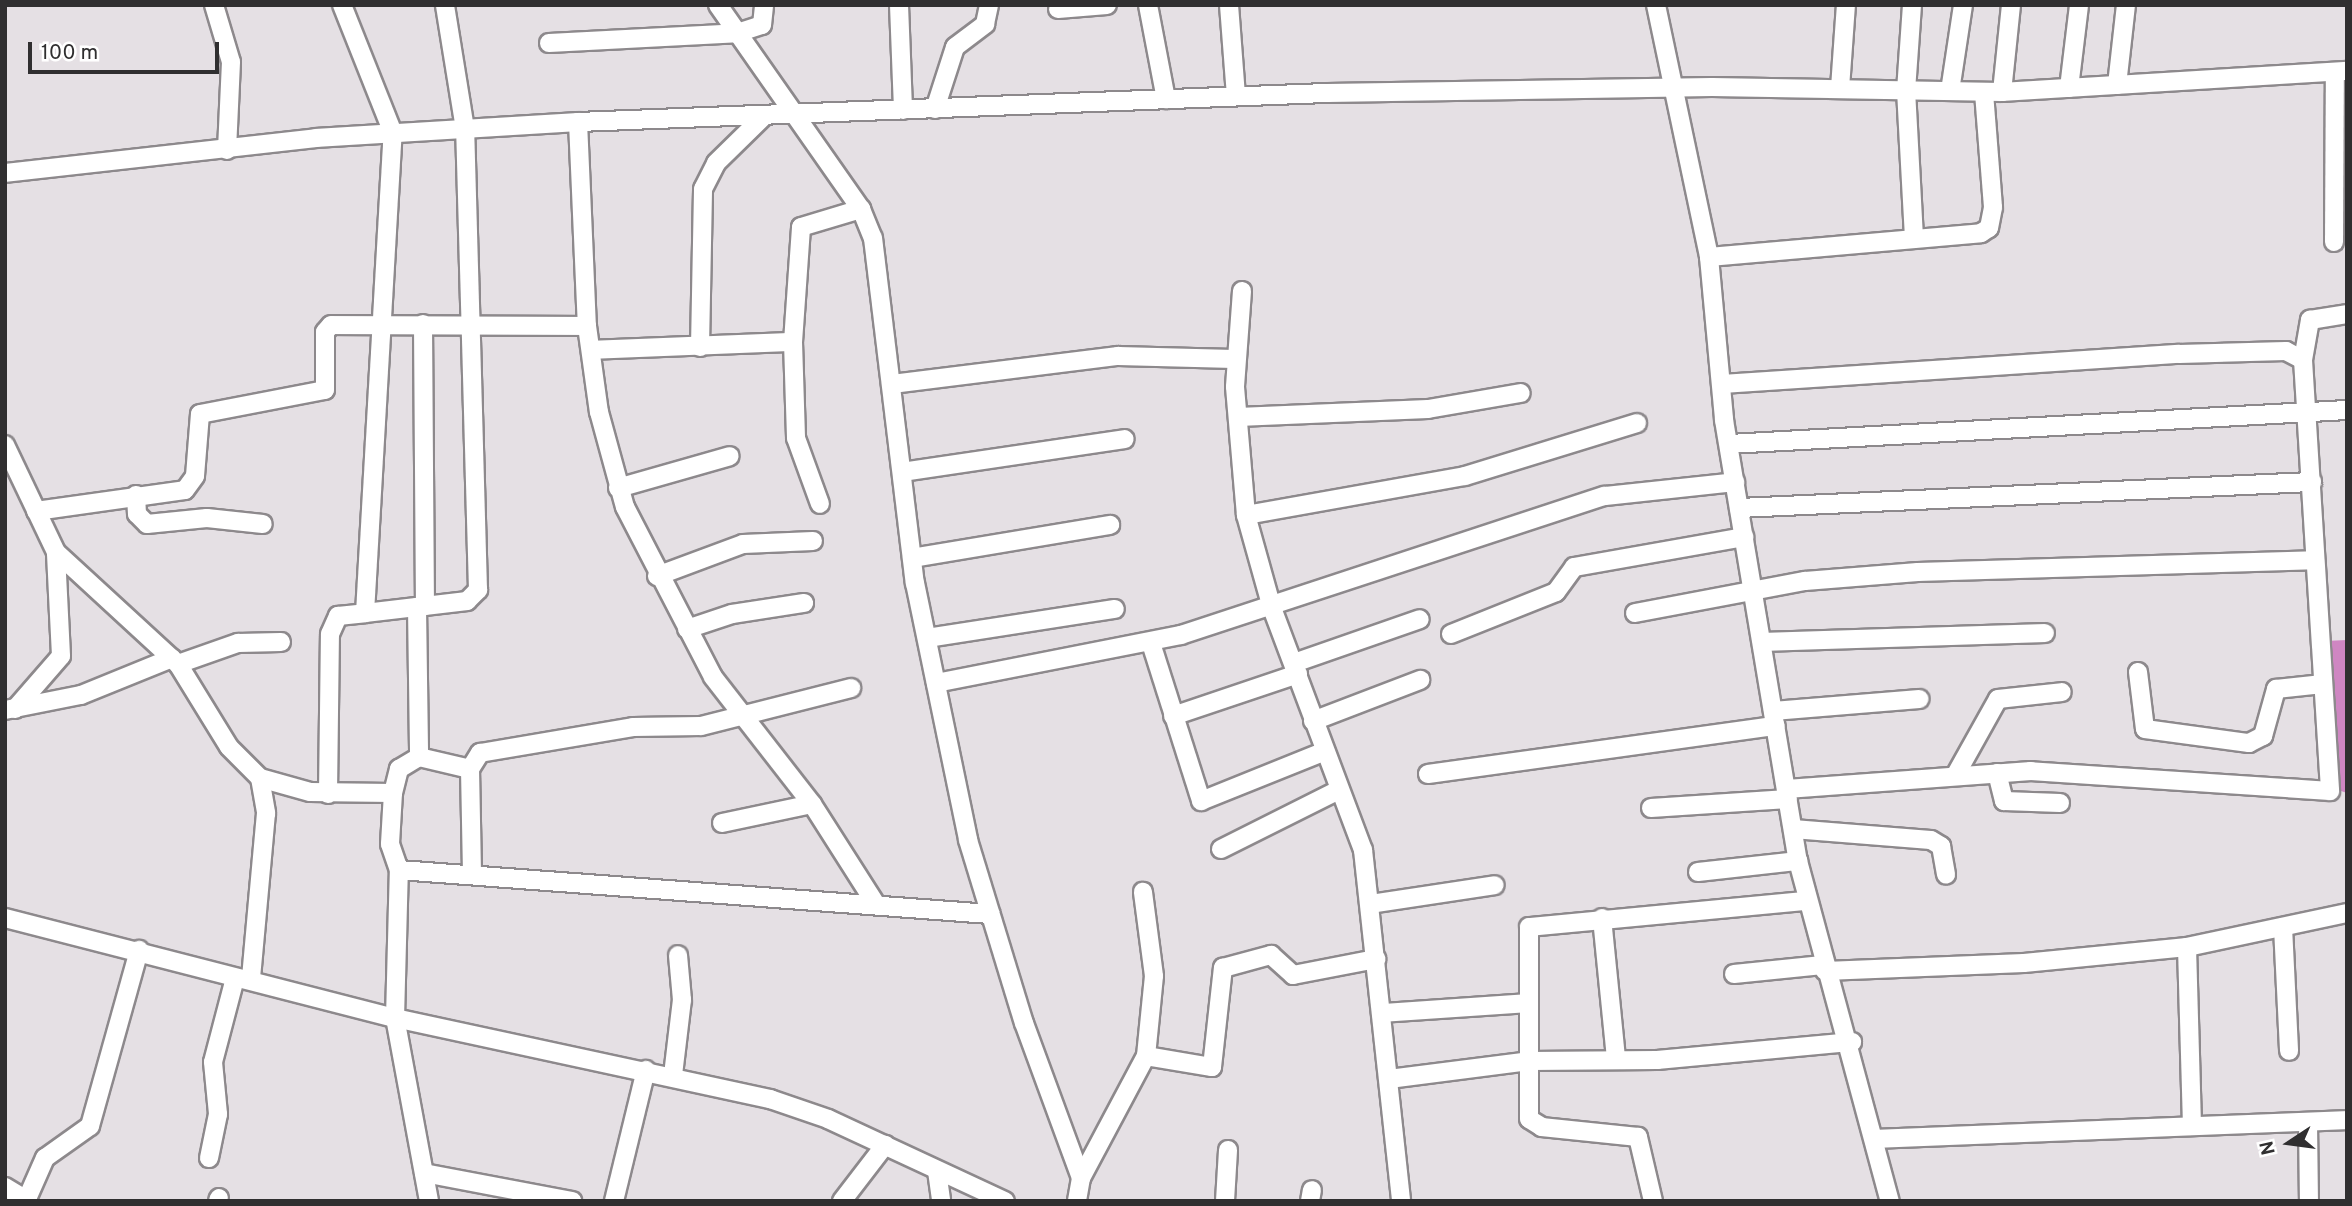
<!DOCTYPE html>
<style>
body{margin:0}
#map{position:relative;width:2352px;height:1206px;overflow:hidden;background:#e5e0e4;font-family:Overpass,sans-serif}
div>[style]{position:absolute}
.water>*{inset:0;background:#cf86c2}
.roads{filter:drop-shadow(2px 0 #8d898c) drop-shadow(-2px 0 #8d898c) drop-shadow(0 2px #8d898c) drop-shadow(0 -2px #8d898c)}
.minor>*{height:18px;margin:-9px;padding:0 9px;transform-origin:9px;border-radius:9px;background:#fff}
span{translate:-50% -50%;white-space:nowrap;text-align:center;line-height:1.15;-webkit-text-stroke:5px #fff;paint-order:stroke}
.frame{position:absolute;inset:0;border:7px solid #302f30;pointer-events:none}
.north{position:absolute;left:2254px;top:1108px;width:70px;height:70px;-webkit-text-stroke:5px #fff;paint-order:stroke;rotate:257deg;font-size:19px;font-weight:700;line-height:28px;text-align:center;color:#302f30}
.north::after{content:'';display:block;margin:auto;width:24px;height:32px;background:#302f30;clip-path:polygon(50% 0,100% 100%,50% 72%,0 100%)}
.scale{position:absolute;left:28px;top:42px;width:191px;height:32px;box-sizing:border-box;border:4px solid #302f30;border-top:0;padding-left:9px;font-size:21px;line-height:24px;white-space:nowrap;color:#302f30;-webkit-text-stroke:5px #fff;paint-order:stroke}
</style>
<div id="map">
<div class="water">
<i style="clip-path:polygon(2347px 640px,2347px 793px,2335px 789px,2325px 641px)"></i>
</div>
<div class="roads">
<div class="minor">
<i style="left:214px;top:5px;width:59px;rotate:73.4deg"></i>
<i style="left:231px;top:62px;width:88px;rotate:92.6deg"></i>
<i style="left:718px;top:5px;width:249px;rotate:55deg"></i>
<i style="left:861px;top:209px;width:31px;rotate:68deg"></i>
<i style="left:873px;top:238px;width:348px;rotate:83.1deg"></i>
<i style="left:915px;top:583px;width:262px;rotate:78.3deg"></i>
<i style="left:968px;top:840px;width:191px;rotate:73deg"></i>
<i style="left:1024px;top:1023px;width:165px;rotate:69.8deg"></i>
<i style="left:1081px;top:1178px;width:23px;rotate:100deg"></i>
<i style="left:899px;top:5px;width:105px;rotate:87.8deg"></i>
<i style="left:1148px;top:5px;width:96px;rotate:79.2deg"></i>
<i style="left:1229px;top:5px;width:91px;rotate:85.6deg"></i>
<i style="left:1656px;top:5px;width:258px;rotate:78.1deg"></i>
<i style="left:1709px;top:257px;width:164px;rotate:84.7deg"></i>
<i style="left:1724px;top:420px;width:447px;rotate:80.5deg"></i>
<i style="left:1798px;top:861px;width:352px;rotate:74.9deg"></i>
<i style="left:1912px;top:5px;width:85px;rotate:94deg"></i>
<i style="left:1906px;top:90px;width:149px;rotate:86.9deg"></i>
<i style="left:1058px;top:9px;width:49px;rotate:-4.7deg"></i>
<i style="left:549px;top:43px;width:188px;rotate:-3deg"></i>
<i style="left:737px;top:33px;width:26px;rotate:-18deg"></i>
<i style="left:762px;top:25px;width:20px;rotate:-84deg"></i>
<i style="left:2117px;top:85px;width:81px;rotate:-83.6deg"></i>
<i style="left:1840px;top:88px;width:83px;rotate:-85.9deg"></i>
<i style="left:2069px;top:88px;width:84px;rotate:-83.1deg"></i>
<i style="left:1950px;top:91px;width:87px;rotate:-81.4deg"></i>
<i style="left:2002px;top:92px;width:87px;rotate:-84.1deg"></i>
<i style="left:935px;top:109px;width:65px;rotate:-72.1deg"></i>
<i style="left:955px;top:47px;width:38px;rotate:-37deg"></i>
<i style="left:985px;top:24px;width:19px;rotate:-78deg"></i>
<i style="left:578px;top:122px;width:204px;rotate:87.5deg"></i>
<i style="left:587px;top:326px;width:87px;rotate:82.1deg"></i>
<i style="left:599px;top:412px;width:98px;rotate:74.7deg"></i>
<i style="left:625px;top:507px;width:191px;rotate:62.6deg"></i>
<i style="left:713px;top:677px;width:161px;rotate:52.1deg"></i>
<i style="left:812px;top:804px;width:117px;rotate:57.5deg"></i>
<i style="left:5px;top:173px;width:313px;rotate:-6.4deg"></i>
<i style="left:316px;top:138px;width:262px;rotate:-3.5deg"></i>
<i style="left:578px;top:122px;width:750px;rotate:-2.22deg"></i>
<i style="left:1327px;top:93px;width:385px;rotate:-0.9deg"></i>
<i style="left:1712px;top:87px;width:290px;rotate:1deg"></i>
<i style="left:2002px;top:92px;width:346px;rotate:-3.5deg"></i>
<i style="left:2334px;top:242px;width:170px;rotate:-89.7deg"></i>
<i style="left:1709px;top:257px;width:273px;rotate:-5deg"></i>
<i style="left:1981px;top:233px;width:9px;rotate:-32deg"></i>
<i style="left:1989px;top:228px;width:21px;rotate:-79deg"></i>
<i style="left:1993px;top:207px;width:115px;rotate:-94.5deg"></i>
<i style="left:1242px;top:291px;width:96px;rotate:94.2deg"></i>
<i style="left:1235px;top:387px;width:128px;rotate:85.1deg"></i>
<i style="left:1246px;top:515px;width:97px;rotate:74.4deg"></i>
<i style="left:1272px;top:608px;width:259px;rotate:69.4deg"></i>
<i style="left:1363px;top:850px;width:353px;rotate:83.8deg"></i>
<i style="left:423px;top:324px;width:282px;rotate:89.6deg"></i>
<i style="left:793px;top:342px;width:96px;rotate:88.2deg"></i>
<i style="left:796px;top:438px;width:70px;rotate:70deg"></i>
<i style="left:700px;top:347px;width:158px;rotate:-88.9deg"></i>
<i style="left:703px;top:189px;width:29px;rotate:-63deg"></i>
<i style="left:716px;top:163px;width:64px;rotate:-44.4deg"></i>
<i style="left:591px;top:350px;width:202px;rotate:-2.3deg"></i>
<i style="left:793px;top:342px;width:115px;rotate:-86deg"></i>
<i style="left:801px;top:227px;width:63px;rotate:-16.7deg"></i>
<i style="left:2303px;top:360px;width:41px;rotate:-80.1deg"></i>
<i style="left:2310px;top:320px;width:37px;rotate:-9deg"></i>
<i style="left:892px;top:384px;width:228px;rotate:-7.1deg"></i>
<i style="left:1118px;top:356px;width:116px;rotate:1.5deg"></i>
<i style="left:1722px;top:384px;width:458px;rotate:-3.8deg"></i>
<i style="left:2179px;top:354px;width:107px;rotate:-1.6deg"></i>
<i style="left:2286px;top:351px;width:19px;rotate:28deg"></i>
<i style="left:2303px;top:360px;width:432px;rotate:86.4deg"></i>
<i style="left:2330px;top:791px;width:300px;rotate:-176.2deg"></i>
<i style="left:2031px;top:771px;width:245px;rotate:175.8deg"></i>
<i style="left:1238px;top:417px;width:190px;rotate:-2.4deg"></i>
<i style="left:1428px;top:409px;width:94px;rotate:-9.8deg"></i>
<i style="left:1729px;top:444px;width:619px;rotate:-3.15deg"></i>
<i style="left:5px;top:445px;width:119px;rotate:64.5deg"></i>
<i style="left:56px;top:552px;width:166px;rotate:42.6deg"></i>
<i style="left:178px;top:664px;width:97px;rotate:58.4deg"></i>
<i style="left:229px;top:747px;width:44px;rotate:45deg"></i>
<i style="left:260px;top:778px;width:36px;rotate:80deg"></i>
<i style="left:266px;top:813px;width:166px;rotate:95.2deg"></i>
<i style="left:902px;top:472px;width:225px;rotate:-8.4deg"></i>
<i style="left:618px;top:488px;width:116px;rotate:-15.9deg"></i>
<i style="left:136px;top:495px;width:19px;rotate:87deg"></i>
<i style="left:137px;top:514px;width:14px;rotate:45deg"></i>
<i style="left:147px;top:524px;width:60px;rotate:-5.7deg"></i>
<i style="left:207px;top:518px;width:56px;rotate:6.1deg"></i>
<i style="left:1739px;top:508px;width:574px;rotate:-2.6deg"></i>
<i style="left:36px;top:511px;width:150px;rotate:-8deg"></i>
<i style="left:185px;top:490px;width:17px;rotate:-54deg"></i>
<i style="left:195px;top:476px;width:62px;rotate:-85.4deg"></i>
<i style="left:200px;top:414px;width:127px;rotate:-10.9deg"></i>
<i style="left:325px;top:390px;width:58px;rotate:-90deg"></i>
<i style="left:325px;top:332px;width:9px;rotate:-49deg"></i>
<i style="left:331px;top:325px;width:256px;rotate:0.2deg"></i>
<i style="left:1246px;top:515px;width:222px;rotate:-10.1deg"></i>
<i style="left:1465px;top:476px;width:180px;rotate:-17.1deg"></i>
<i style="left:912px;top:558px;width:201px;rotate:-9.5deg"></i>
<i style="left:657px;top:576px;width:92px;rotate:-20.4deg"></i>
<i style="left:743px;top:544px;width:70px;rotate:-2.5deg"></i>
<i style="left:417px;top:607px;width:150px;rotate:89.2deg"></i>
<i style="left:365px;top:613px;width:103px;rotate:-6.7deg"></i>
<i style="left:467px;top:601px;width:16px;rotate:-45deg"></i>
<i style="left:478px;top:590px;width:461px;rotate:-91.6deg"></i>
<i style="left:465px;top:129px;width:126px;rotate:-99.2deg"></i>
<i style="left:1635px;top:613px;width:173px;rotate:-10.7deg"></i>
<i style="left:1805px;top:581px;width:113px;rotate:-4.6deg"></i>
<i style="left:1918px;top:572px;width:395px;rotate:-1.7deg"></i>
<i style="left:687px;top:629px;width:47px;rotate:-18.4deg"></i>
<i style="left:732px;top:614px;width:73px;rotate:-8.7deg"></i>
<i style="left:1451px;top:634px;width:113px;rotate:-21.8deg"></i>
<i style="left:1556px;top:592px;width:31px;rotate:-54deg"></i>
<i style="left:1574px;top:567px;width:173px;rotate:-10deg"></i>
<i style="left:927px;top:638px;width:190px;rotate:-8.8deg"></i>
<i style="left:1762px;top:642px;width:283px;rotate:-1.8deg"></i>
<i style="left:1151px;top:643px;width:166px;rotate:72.4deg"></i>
<i style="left:1201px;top:801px;width:131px;rotate:-21.9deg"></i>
<i style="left:1294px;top:663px;width:133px;rotate:-19.2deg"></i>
<i style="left:178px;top:664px;width:64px;rotate:-19.3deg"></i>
<i style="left:238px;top:643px;width:43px;rotate:-1.3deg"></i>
<i style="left:2138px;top:672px;width:57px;rotate:83deg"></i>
<i style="left:2145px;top:729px;width:105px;rotate:7.7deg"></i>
<i style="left:2249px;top:743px;width:16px;rotate:-27deg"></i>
<i style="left:2263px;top:736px;width:49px;rotate:-74.5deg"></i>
<i style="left:2276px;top:689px;width:47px;rotate:-6.1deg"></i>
<i style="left:936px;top:683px;width:250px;rotate:-11.1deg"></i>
<i style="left:1181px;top:635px;width:446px;rotate:-18.2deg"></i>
<i style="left:1605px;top:496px;width:131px;rotate:-6.1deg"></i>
<i style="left:15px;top:709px;width:70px;rotate:-49deg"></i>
<i style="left:61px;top:656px;width:103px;rotate:-92.8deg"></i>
<i style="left:5px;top:710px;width:77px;rotate:-11.2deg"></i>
<i style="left:81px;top:695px;width:98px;rotate:-22.1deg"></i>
<i style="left:1773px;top:711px;width:147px;rotate:-4.7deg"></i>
<i style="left:1173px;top:716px;width:132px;rotate:-18.6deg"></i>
<i style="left:1313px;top:721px;width:115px;rotate:-21deg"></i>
<i style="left:1997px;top:773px;width:29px;rotate:76deg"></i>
<i style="left:2004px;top:801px;width:56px;rotate:2deg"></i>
<i style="left:1428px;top:774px;width:351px;rotate:-7.9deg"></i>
<i style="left:1955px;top:776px;width:88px;rotate:-60.8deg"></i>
<i style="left:1998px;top:699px;width:64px;rotate:-6.2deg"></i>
<i style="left:260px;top:778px;width:52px;rotate:15.6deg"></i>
<i style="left:310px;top:792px;width:83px;rotate:0.7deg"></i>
<i style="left:393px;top:793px;width:51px;rotate:93.4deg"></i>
<i style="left:390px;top:844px;width:28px;rotate:71deg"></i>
<i style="left:393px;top:793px;width:25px;rotate:-76deg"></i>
<i style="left:399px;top:769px;width:23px;rotate:-31deg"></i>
<i style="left:419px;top:757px;width:52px;rotate:13.2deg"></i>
<i style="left:328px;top:794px;width:160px;rotate:-89.3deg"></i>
<i style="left:330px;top:634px;width:20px;rotate:-66deg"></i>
<i style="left:338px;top:616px;width:27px;rotate:-6deg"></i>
<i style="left:365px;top:613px;width:481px;rotate:-86.7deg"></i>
<i style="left:393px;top:133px;width:138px;rotate:-111.7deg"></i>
<i style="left:1651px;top:808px;width:137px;rotate:-3.8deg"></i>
<i style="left:722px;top:823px;width:92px;rotate:-11.9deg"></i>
<i style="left:1793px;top:829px;width:138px;rotate:4.6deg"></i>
<i style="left:1931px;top:840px;width:12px;rotate:31deg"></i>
<i style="left:1941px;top:846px;width:29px;rotate:80deg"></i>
<i style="left:1221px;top:849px;width:132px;rotate:-26.6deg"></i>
<i style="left:1698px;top:872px;width:101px;rotate:-6.3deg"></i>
<i style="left:472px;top:873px;width:104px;rotate:-91.1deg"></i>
<i style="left:470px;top:769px;width:19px;rotate:-58deg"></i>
<i style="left:480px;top:753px;width:155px;rotate:-9.6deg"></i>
<i style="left:633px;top:727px;width:68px;rotate:-0.8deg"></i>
<i style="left:701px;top:726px;width:155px;rotate:-14.2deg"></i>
<i style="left:1370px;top:904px;width:126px;rotate:-8.6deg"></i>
<i style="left:5px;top:918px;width:403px;rotate:14.4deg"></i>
<i style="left:395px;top:1018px;width:384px;rotate:12.2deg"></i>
<i style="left:770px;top:1099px;width:61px;rotate:19deg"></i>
<i style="left:828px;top:1119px;width:195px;rotate:24.9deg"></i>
<i style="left:1602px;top:918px;width:142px;rotate:84.3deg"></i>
<i style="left:2283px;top:927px;width:124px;rotate:87.2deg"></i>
<i style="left:2187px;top:947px;width:179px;rotate:88.4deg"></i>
<i style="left:1825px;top:971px;width:199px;rotate:-2.3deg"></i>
<i style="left:2024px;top:963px;width:164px;rotate:-5.6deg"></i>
<i style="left:2187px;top:947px;width:164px;rotate:-12deg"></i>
<i style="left:1734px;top:974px;width:89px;rotate:-5.8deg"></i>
<i style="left:1382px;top:1013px;width:146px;rotate:-3.9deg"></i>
<i style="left:1146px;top:1056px;width:67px;rotate:9.5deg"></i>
<i style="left:1212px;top:1067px;width:100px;rotate:-83.7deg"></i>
<i style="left:1223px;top:968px;width:50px;rotate:-15.2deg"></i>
<i style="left:1271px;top:955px;width:30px;rotate:42deg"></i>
<i style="left:1293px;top:975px;width:85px;rotate:-10.9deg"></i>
<i style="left:673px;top:1075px;width:76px;rotate:-83.2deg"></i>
<i style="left:682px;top:1000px;width:45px;rotate:-95.1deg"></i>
<i style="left:1389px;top:1079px;width:141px;rotate:-7.3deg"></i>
<i style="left:1529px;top:1061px;width:128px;rotate:-0.4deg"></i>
<i style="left:1657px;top:1060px;width:196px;rotate:-5.3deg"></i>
<i style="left:2308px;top:1122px;width:79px;rotate:89.3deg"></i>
<i style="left:1876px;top:1139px;width:471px;rotate:-2.3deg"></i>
<i style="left:209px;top:1158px;width:45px;rotate:-78.4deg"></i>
<i style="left:218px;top:1114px;width:52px;rotate:-95.5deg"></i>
<i style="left:213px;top:1062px;width:87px;rotate:-75.3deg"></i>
<i style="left:937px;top:1171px;width:30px;rotate:82deg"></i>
<i style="left:424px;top:1173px;width:151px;rotate:10.7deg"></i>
<i style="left:1081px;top:1178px;width:138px;rotate:-62deg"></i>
<i style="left:1146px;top:1056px;width:80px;rotate:-84.3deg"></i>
<i style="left:1154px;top:976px;width:85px;rotate:-97.5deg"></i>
<i style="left:5px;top:1187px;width:27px;rotate:31deg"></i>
<i style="left:26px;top:1201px;width:47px;rotate:-66.2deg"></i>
<i style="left:45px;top:1158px;width:55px;rotate:-35.4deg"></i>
<i style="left:90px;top:1126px;width:183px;rotate:-74.4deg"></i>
<i style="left:218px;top:1201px;width:3px;rotate:-72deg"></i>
<i style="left:429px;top:1201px;width:186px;rotate:-100.5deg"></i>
<i style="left:395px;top:1018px;width:148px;rotate:-88.5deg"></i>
<i style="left:399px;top:870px;width:593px;rotate:4.26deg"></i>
<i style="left:614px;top:1201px;width:135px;rotate:-76.3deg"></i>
<i style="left:842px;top:1201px;width:71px;rotate:-52.5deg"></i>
<i style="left:1225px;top:1201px;width:51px;rotate:-86.6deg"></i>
<i style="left:1310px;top:1201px;width:11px;rotate:-80deg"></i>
<i style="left:1653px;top:1201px;width:66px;rotate:-103.2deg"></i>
<i style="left:1638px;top:1137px;width:97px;rotate:-174.1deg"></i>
<i style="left:1542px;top:1127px;width:15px;rotate:-148deg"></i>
<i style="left:1529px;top:1119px;width:192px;rotate:-90deg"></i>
<i style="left:1529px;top:927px;width:278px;rotate:-5.4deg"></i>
</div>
</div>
<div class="frame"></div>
<div class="north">N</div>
<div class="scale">100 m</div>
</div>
